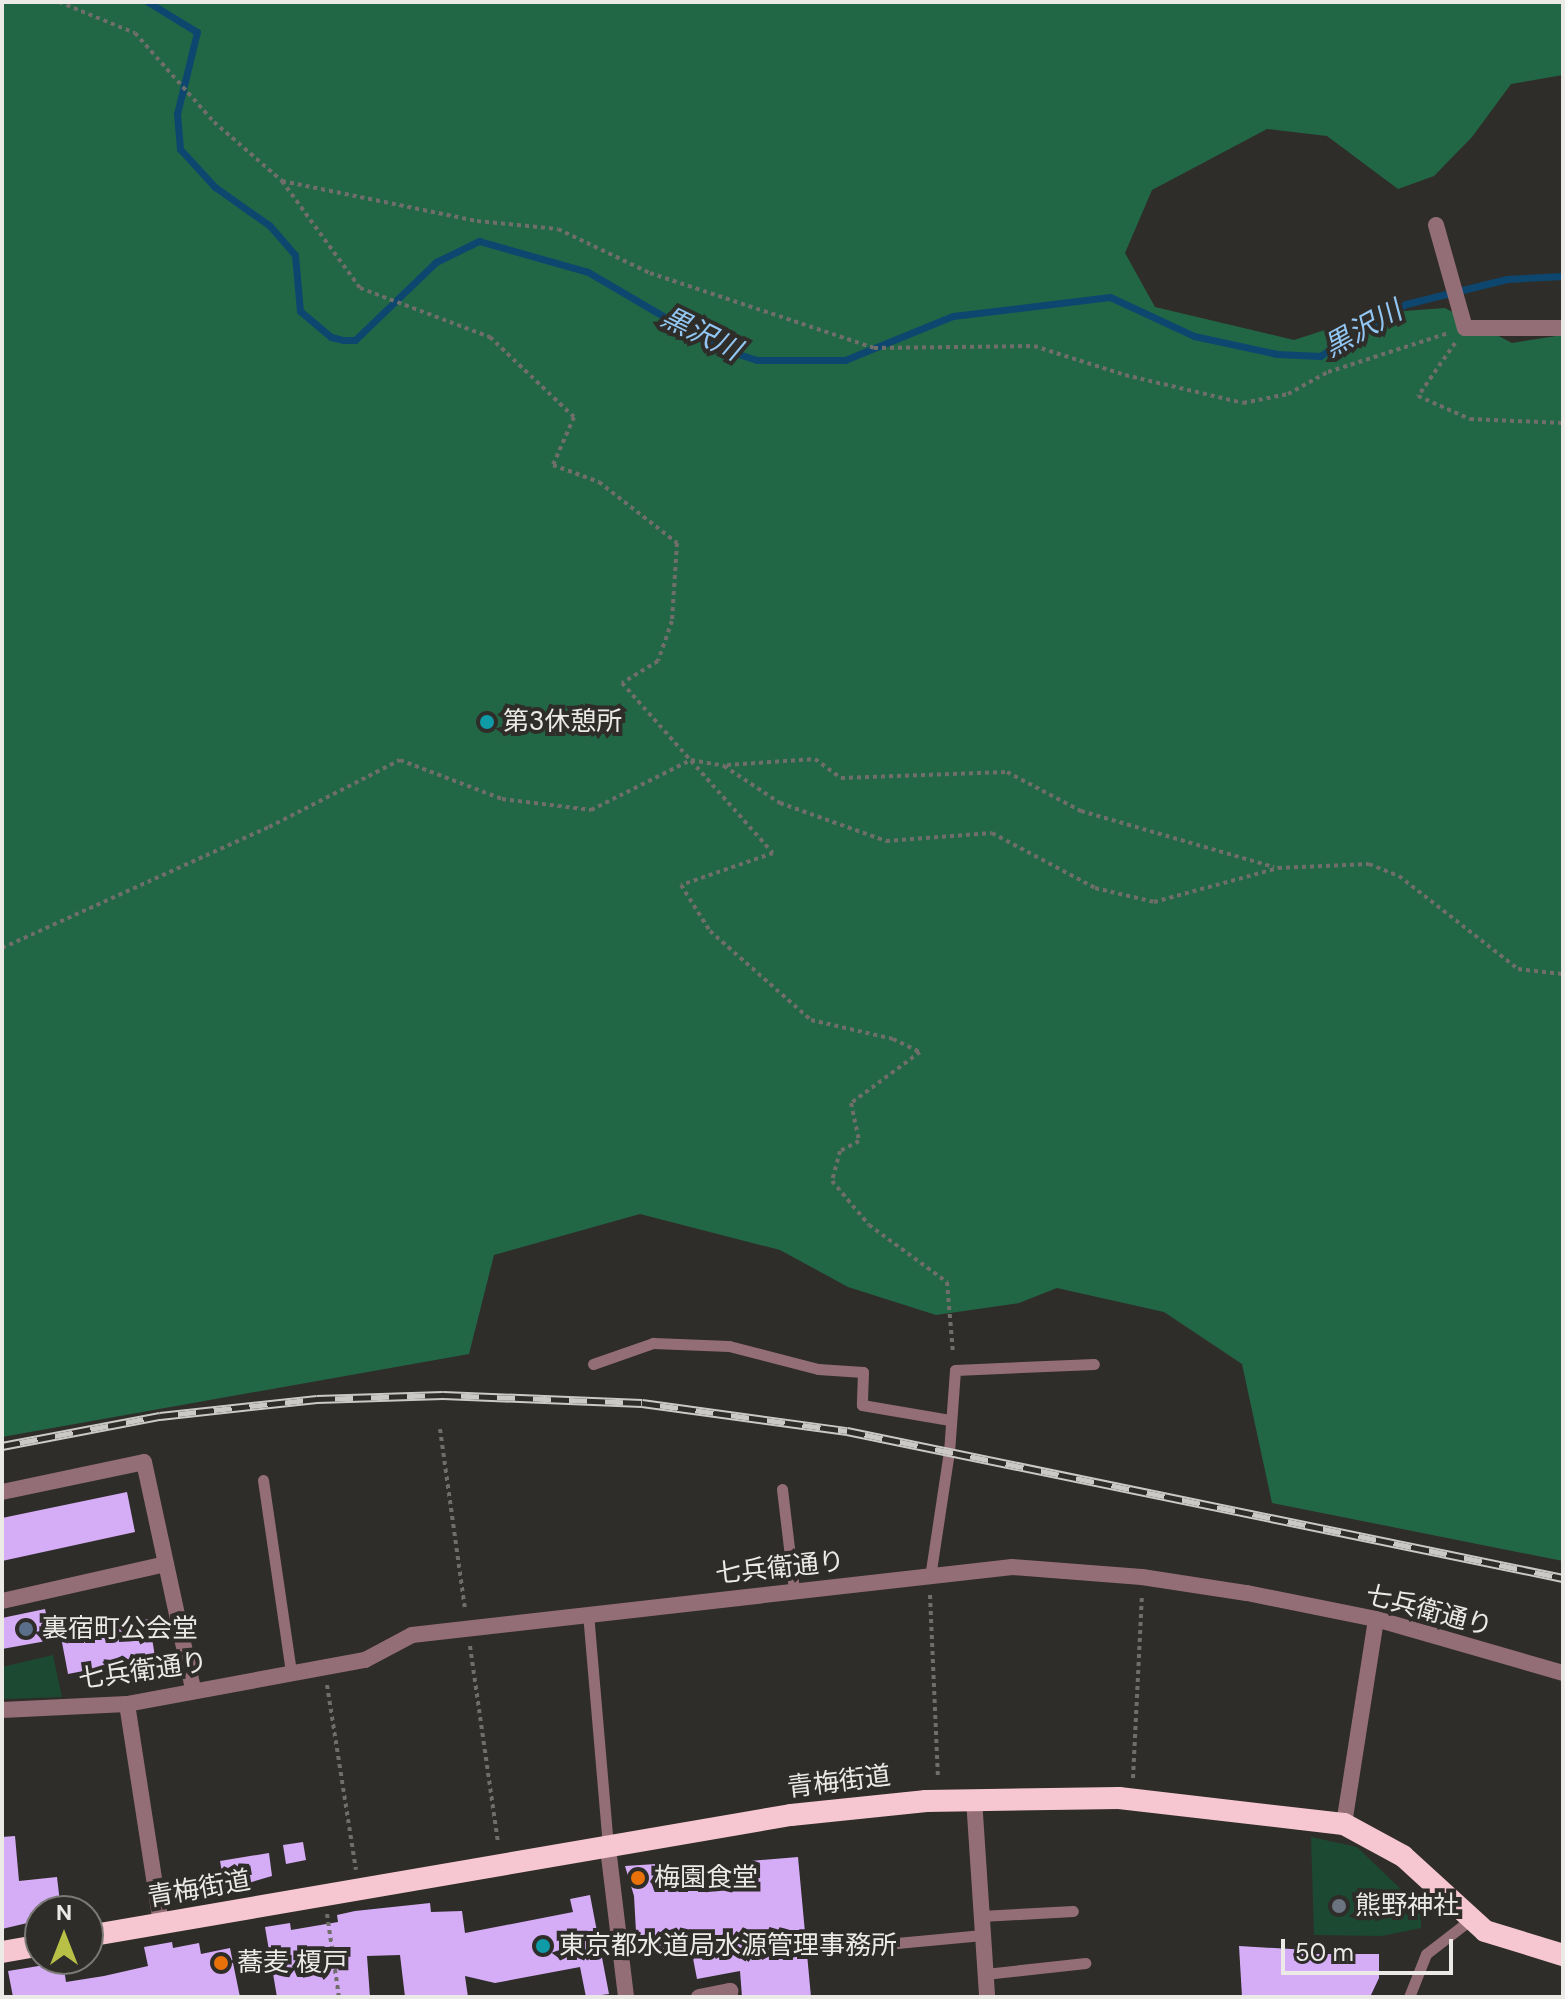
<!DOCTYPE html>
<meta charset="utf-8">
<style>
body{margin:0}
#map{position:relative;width:1565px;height:1999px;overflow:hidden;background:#2f2d29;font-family:"DM Sans","Noto Sans JP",sans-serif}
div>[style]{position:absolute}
.green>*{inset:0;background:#1b4932}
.forest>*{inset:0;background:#226745}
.stream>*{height:7px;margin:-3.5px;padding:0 3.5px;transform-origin:3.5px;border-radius:3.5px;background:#0d4770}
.building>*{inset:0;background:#d5acf6}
.path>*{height:4px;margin-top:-2px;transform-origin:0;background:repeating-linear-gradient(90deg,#6f6e6a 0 4px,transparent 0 8px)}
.service>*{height:11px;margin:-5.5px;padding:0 5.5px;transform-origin:5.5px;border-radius:5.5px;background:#946e76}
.minor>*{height:16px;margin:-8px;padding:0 8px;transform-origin:8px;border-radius:8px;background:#946e76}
.trunk>*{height:22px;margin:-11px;padding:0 11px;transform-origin:11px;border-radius:11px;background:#f6c6d1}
.rail>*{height:9px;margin-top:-4.5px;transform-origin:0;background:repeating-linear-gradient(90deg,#2f2d29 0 18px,#cac9c5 0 36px);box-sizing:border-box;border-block:2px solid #cac9c5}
.dots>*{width:22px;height:22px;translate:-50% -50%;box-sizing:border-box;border:4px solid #2f2d29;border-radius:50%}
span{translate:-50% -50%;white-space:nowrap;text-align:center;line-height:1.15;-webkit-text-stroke:8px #2f2d29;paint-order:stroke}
.poi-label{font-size:26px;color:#ebeae7}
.left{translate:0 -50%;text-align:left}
.street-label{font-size:26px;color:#ebeae7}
.water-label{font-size:28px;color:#92c7f4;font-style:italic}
.frame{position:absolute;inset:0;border:4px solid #ebeae7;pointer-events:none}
.north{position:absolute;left:24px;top:1895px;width:80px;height:80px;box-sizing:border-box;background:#2f2d29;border:2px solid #7a7975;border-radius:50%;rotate:0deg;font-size:22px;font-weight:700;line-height:32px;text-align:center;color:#ebeae7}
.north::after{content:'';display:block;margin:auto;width:28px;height:36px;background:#b9c046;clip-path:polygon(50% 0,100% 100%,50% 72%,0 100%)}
.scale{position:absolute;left:1281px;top:1939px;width:172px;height:36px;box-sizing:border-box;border:4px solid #ebeae7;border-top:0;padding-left:10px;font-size:24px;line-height:28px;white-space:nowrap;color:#ebeae7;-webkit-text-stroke:6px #2f2d29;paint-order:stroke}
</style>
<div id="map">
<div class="green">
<i style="clip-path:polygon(53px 1655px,62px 1697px,2px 1699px,2px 1667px)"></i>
<i style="clip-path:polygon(1311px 1837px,1357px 1847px,1409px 1897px,1421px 1913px,1421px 1928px,1382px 1936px,1314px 1935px)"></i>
</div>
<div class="forest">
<i style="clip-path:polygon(2px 2px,1563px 2px,1563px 75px,1511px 84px,1472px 137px,1434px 176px,1398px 189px,1327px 136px,1267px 129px,1152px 190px,1125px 253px,1155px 307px,1294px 340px,1378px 313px,1445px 308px,1512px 343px,1563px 335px,1563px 1561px,1272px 1503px,1242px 1364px,1164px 1312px,1057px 1288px,1019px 1303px,936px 1315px,848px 1287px,780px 1250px,640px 1214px,494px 1255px,469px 1354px,2px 1437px)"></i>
</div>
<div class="stream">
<i style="left:148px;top:2px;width:57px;rotate:31.5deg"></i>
<i style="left:197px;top:32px;width:84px;rotate:103.7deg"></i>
<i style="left:177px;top:114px;width:35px;rotate:85deg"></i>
<i style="left:180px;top:149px;width:52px;rotate:47.4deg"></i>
<i style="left:215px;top:187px;width:67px;rotate:35.3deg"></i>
<i style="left:270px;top:226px;width:38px;rotate:49deg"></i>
<i style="left:295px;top:255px;width:56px;rotate:84.9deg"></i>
<i style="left:300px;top:311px;width:40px;rotate:40deg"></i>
<i style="left:331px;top:337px;width:12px;rotate:14deg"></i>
<i style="left:343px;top:340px;width:12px"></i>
<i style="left:355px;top:340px;width:112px;rotate:-43.9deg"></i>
<i style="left:436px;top:262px;width:48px;rotate:-26deg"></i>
<i style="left:479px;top:241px;width:113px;rotate:15.9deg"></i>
<i style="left:588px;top:272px;width:148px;rotate:30.4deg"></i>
<i style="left:716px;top:347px;width:43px;rotate:17.6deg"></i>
<i style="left:757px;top:360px;width:88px"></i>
<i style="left:845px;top:360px;width:117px;rotate:-22.2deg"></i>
<i style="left:953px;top:316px;width:158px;rotate:-6.9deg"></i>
<i style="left:1110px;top:297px;width:93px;rotate:24.9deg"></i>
<i style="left:1194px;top:336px;width:85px;rotate:12.2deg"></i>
<i style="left:1277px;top:354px;width:43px;rotate:2.7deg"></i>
<i style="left:1320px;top:356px;width:100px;rotate:-31.2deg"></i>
<i style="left:1406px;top:304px;width:104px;rotate:-13.9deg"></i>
<i style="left:1507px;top:279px;width:56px;rotate:-3.1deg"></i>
</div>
<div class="building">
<i style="clip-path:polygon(127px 1492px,135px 1532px,2px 1561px,2px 1518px)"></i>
<i style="clip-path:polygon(45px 1609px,52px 1640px,2px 1649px,2px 1618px)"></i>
<i style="clip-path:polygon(149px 1619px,155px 1657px,68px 1674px,61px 1637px)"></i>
<i style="clip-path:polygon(15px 1836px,19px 1881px,57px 1877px,61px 1911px,40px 1911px,40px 1920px,2px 1929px,2px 1837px)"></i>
<i style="clip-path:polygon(303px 1842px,306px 1860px,286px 1864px,283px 1845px)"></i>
<i style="clip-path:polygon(269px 1853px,272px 1876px,225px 1890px,220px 1861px)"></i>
<i style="clip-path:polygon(798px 1857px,811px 1997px,742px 1997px,740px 1971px,697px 1979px,691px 1948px,637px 1950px,634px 1896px,625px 1866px,671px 1863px,674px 1881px,697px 1880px,698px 1884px,738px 1882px,738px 1868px,750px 1867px,750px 1861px)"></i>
<i style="clip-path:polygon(590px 1895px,609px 1994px,586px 1997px,580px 1967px,495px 1983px,465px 1976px,468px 1997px,405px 1997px,400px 1955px,367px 1956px,370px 1997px,277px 1997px,265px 1927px,290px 1923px,291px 1930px,338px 1922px,337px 1915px,355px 1911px,430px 1903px,431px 1912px,462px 1911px,465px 1933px,573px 1912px,570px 1899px)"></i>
<i style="clip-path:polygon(172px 1942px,173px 1948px,199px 1943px,201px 1954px,230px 1948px,240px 1997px,13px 1997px,8px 1971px,63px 1962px,66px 1982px,104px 1976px,148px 1966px,144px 1947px)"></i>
<i style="clip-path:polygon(1239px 1946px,1308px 1950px,1308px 1954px,1379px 1954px,1379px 1978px,1370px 1997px,1242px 1997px)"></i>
</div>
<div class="path">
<i style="left:59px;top:2px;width:82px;rotate:22.2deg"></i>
<i style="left:135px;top:33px;width:119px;rotate:48.4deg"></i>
<i style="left:214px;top:122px;width:90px;rotate:40.9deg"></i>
<i style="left:282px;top:181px;width:199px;rotate:11.6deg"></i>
<i style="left:477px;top:221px;width:81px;rotate:5.6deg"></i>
<i style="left:558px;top:229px;width:102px;rotate:25.6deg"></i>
<i style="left:650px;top:273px;width:236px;rotate:18.5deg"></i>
<i style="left:874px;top:348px;width:160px;rotate:-0.7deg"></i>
<i style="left:1034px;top:346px;width:96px;rotate:17.7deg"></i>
<i style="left:1125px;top:375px;width:121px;rotate:13.3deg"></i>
<i style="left:1243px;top:403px;width:46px;rotate:-11.3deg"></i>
<i style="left:1288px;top:394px;width:46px;rotate:-28.8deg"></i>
<i style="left:1328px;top:372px;width:127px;rotate:-17.9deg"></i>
<i style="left:282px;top:181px;width:132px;rotate:53.9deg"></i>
<i style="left:360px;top:288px;width:139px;rotate:20.7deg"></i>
<i style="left:490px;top:337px;width:116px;rotate:43.6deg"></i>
<i style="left:574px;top:417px;width:52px;rotate:113.6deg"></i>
<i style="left:553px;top:465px;width:49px;rotate:20.3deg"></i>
<i style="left:599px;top:482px;width:99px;rotate:38deg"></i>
<i style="left:677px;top:543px;width:78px;rotate:93.7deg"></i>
<i style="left:672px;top:621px;width:42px;rotate:109.3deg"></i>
<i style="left:658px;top:661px;width:42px;rotate:148.6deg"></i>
<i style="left:622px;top:683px;width:227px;rotate:48.4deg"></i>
<i style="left:773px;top:853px;width:97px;rotate:160.8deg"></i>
<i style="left:681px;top:885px;width:54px;rotate:57.8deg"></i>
<i style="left:710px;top:931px;width:135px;rotate:41.4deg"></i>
<i style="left:811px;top:1020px;width:84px;rotate:13deg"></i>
<i style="left:893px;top:1039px;width:30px;rotate:26deg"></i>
<i style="left:920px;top:1052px;width:86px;rotate:143.5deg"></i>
<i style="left:851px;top:1103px;width:39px;rotate:78deg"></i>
<i style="left:859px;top:1141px;width:21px;rotate:152deg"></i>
<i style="left:840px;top:1151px;width:31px;rotate:105deg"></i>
<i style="left:832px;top:1181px;width:57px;rotate:49.9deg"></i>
<i style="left:869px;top:1225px;width:97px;rotate:36.2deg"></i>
<i style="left:947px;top:1282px;width:72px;rotate:85.2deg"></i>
<i style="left:1455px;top:343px;width:65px;rotate:124.9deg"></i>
<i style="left:1418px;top:396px;width:57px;rotate:23.9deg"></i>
<i style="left:1470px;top:419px;width:93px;rotate:2.5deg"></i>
<i style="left:727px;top:765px;width:88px;rotate:-3.9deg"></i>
<i style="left:815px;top:759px;width:32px;rotate:36deg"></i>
<i style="left:841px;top:778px;width:166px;rotate:-2.1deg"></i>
<i style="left:1007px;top:772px;width:84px;rotate:27.8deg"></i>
<i style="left:1081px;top:811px;width:201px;rotate:16.2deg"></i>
<i style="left:2px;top:948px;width:293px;rotate:-24.4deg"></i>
<i style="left:269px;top:827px;width:147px;rotate:-27.1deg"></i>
<i style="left:400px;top:760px;width:109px;rotate:20.9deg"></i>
<i style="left:502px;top:799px;width:90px;rotate:7deg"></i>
<i style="left:591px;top:810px;width:112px;rotate:-26.6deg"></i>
<i style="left:691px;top:760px;width:34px;rotate:10deg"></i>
<i style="left:724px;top:766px;width:67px;rotate:33.5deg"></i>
<i style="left:780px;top:803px;width:113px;rotate:19.7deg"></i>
<i style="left:886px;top:841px;width:106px;rotate:-4.3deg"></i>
<i style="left:992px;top:833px;width:117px;rotate:28.1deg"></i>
<i style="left:1095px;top:888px;width:61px;rotate:13.3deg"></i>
<i style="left:1154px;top:902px;width:129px;rotate:-15.3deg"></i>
<i style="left:1278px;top:868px;width:91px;rotate:-2.5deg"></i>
<i style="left:1369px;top:864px;width:32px;rotate:22deg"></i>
<i style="left:1399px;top:876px;width:151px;rotate:38deg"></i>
<i style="left:1518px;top:969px;width:45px;rotate:6.3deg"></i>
<i style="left:440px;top:1429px;width:183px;rotate:82.1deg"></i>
<i style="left:930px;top:1595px;width:183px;rotate:87.5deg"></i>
<i style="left:470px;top:1646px;width:199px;rotate:81.9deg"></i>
<i style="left:327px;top:1685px;width:187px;rotate:81.1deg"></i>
<i style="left:1133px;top:1778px;width:183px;rotate:-87.2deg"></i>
<i style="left:327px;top:1914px;width:84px;rotate:81.8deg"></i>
</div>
<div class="service">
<i style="left:593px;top:1364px;width:64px;rotate:-19.3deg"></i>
<i style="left:653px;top:1343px;width:76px;rotate:2.3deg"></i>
<i style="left:729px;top:1346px;width:92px;rotate:14.5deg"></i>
<i style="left:818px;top:1369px;width:45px;rotate:3.8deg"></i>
<i style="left:863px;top:1372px;width:33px;rotate:92deg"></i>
<i style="left:862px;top:1405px;width:89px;rotate:9.7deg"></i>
<i style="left:263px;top:1480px;width:195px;rotate:81.7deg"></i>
<i style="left:782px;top:1489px;width:102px;rotate:83.2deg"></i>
<i style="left:930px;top:1577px;width:126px;rotate:-81.4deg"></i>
<i style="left:949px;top:1452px;width:82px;rotate:-85.8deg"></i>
<i style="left:955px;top:1370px;width:139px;rotate:-2.5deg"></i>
<i style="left:588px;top:1613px;width:236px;rotate:85.1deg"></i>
<i style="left:981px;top:1916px;width:92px;rotate:-3.1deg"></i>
<i style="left:886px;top:1944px;width:97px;rotate:-5.3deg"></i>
<i style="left:985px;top:1974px;width:101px;rotate:-6.3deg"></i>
<i style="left:1409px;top:1997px;width:46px;rotate:-68.4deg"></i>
<i style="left:1426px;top:1954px;width:56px;rotate:-37.7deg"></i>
</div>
<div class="minor">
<i style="left:1436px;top:225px;width:107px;rotate:74.3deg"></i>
<i style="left:1465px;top:328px;width:98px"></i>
<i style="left:2px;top:1492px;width:145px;rotate:-11.9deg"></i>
<i style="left:144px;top:1462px;width:232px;rotate:77.8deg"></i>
<i style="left:2px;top:1601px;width:168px;rotate:-12.7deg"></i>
<i style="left:127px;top:1704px;width:222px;rotate:81.2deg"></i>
<i style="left:2px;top:1710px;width:125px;rotate:-2.7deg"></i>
<i style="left:127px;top:1704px;width:242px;rotate:-10.5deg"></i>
<i style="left:365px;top:1660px;width:53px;rotate:-28deg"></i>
<i style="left:412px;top:1635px;width:604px;rotate:-6.47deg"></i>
<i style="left:1012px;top:1567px;width:130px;rotate:4.4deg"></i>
<i style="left:1142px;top:1577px;width:106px;rotate:8.7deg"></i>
<i style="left:1247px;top:1593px;width:132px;rotate:11.4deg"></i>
<i style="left:1376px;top:1619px;width:195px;rotate:16.1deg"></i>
<i style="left:974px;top:1799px;width:198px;rotate:86.2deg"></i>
<i style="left:1344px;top:1824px;width:207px;rotate:-81.1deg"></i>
<i style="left:608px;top:1848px;width:150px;rotate:83.1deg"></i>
<i style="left:699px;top:1997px;width:32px;rotate:-11deg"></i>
<i style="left:730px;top:1991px;width:6px;rotate:90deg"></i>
</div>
<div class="trunk">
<i style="left:88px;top:1936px;width:713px;rotate:-9.77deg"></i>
<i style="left:791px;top:1815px;width:136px;rotate:-5.9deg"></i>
<i style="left:926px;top:1801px;width:193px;rotate:-0.9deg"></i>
<i style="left:1119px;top:1798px;width:226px;rotate:6.6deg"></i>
<i style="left:1344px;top:1824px;width:67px;rotate:28.5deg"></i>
<i style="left:1403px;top:1856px;width:111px;rotate:42.4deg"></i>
<i style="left:1485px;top:1931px;width:82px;rotate:17.1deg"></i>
<i style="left:2px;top:1952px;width:39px;rotate:-10deg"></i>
</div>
<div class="rail">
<i style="left:2px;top:1446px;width:161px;rotate:-10.8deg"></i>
<i style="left:160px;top:1416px;width:158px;rotate:-6.2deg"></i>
<i style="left:317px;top:1399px;width:126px;rotate:-1.8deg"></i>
<i style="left:443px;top:1395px;width:199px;rotate:2.3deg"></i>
<i style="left:642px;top:1403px;width:207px;rotate:7.8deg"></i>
<i style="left:847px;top:1431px;width:731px;rotate:11.6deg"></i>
</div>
<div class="dots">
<i style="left:487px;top:722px;background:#0f9aa8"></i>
<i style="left:26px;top:1629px;background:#5c6f8a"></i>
<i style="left:638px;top:1878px;background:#e8710a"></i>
<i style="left:1339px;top:1906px;background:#6b7280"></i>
<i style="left:543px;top:1946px;background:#0f9aa8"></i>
<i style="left:221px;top:1963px;background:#e8710a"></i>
</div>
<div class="poi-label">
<span class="left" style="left:503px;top:722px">第3休憩所</span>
<span class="left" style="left:42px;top:1629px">裏宿町公会堂</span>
<span class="left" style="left:654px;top:1878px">梅園食堂</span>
<span class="left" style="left:1355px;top:1906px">熊野神社</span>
<span class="left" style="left:559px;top:1946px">東京都水道局水源管理事務所</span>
<span class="left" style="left:237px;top:1963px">蕎麦 榎戸</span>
</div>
<div class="street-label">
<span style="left:780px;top:1568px;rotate:-6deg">七兵衛通り</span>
<span style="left:1429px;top:1611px;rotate:15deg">七兵衛通り</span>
<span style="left:143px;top:1671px;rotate:-8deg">七兵衛通り</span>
<span style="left:839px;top:1782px;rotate:-7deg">青梅街道</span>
<span style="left:199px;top:1889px;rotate:-10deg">青梅街道</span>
</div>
<div class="water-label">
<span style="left:1363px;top:329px;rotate:-29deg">黒沢川</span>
<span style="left:701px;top:334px;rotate:26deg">黒沢川</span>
</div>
<div class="frame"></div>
<div class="north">N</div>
<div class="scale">50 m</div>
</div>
